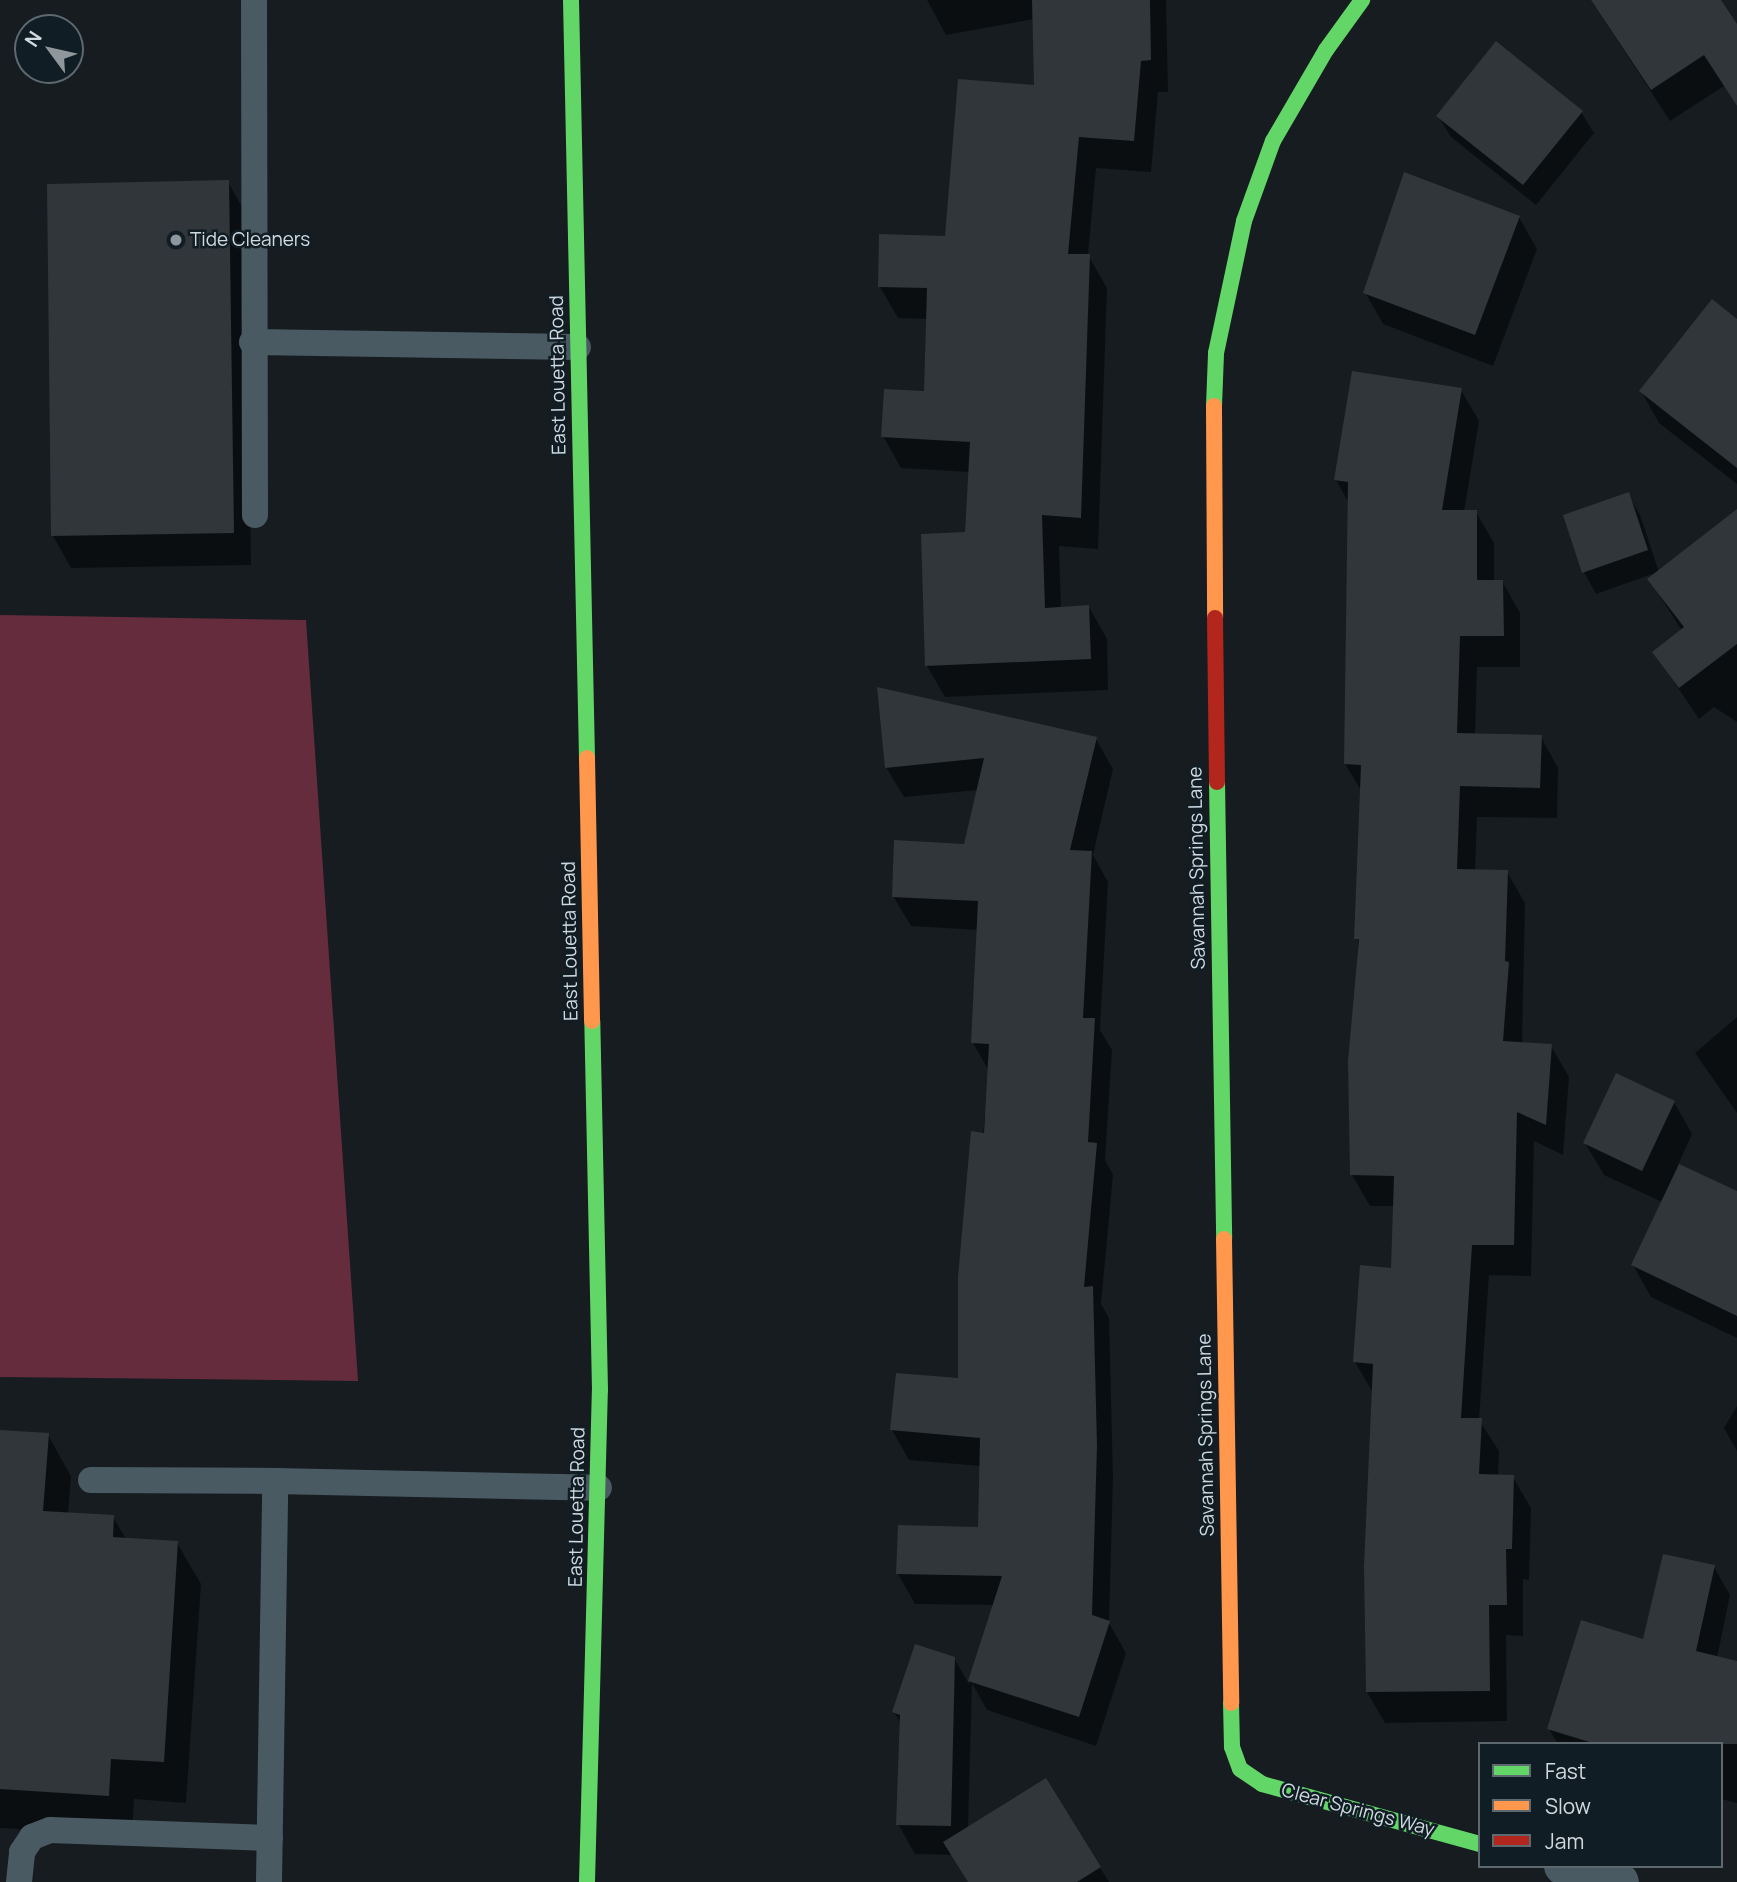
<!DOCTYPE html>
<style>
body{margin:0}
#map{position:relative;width:1737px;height:1882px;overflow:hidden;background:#161c20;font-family:Manrope,sans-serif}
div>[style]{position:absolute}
.forest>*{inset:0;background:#652c3e}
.shadow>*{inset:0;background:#0007}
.building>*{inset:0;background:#31363a}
.lane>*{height:26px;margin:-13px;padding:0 13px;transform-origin:13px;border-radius:13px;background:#4a5a63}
.street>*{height:38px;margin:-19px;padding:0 19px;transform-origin:19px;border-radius:19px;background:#4a5a63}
.fast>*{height:16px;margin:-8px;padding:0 8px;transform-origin:8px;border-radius:8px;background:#63d668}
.slow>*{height:16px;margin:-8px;padding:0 8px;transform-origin:8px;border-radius:8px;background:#ff974d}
.jam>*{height:16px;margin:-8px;padding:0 8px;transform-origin:8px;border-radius:8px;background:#b3261e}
.dots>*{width:19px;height:19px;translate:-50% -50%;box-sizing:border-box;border:4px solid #111d25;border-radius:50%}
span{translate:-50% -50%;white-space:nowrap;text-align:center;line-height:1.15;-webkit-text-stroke:5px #111d25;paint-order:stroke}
.poi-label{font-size:19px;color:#d1d9df}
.left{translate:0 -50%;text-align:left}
.street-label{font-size:19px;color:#d1d9df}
.legend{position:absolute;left:1478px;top:1742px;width:245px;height:126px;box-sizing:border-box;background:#111d25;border:2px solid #5e686f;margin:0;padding:9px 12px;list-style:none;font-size:21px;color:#d1d9df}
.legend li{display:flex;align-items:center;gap:14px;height:35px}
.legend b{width:35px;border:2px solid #5e686f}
.north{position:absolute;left:14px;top:14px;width:70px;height:70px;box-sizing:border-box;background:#111d25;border:2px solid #5e686f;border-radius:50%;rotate:303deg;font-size:19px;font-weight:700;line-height:28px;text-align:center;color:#d1d9df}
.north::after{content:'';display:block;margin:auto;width:24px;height:32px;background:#90979c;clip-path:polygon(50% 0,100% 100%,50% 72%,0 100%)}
</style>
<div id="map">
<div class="forest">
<i style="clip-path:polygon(0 615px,306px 620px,358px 1381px,0 1377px)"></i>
</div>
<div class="shadow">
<i style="clip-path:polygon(927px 0,1166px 0,1168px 92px,1158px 92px,1151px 172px,1096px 168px,1088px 255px,1107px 288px,1098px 549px,1059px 546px,1061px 609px,1089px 607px,1107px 639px,1108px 690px,945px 697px,927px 666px,967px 534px,970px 472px,901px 468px,883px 436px,926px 393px,928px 319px,898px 318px,880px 287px,946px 237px,1036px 87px,1034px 19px,946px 35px)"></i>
<i style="clip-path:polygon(1591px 0,1719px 0,1737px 27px,1737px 106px,1724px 86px,1670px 121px)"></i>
<i style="clip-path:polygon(1581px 112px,1594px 133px,1536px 205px,1451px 137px,1438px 116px)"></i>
<i style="clip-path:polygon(228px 182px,246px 214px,251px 565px,71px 568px,53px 536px,49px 186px)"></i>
<i style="clip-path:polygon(1519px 217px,1537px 249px,1493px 366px,1383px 324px,1365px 292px)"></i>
<i style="clip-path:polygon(1737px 321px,1737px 484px,1659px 423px,1641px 391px)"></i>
<i style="clip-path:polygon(1461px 390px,1479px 421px,1464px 512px,1476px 512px,1494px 543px,1494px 582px,1502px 581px,1520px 613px,1520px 667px,1477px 667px,1475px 735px,1541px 737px,1558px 768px,1557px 818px,1477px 817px,1475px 871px,1507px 872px,1525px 903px,1522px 1044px,1551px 1046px,1569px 1077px,1563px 1155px,1534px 1141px,1531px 1276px,1489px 1275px,1479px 1420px,1499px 1451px,1498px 1477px,1513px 1477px,1531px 1508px,1529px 1580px,1523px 1579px,1523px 1636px,1506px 1635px,1507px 1721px,1385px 1723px,1367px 1692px,1373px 1393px,1355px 1362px,1393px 1270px,1395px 1206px,1370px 1206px,1352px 1175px,1362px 792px,1345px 764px,1349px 503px,1336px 480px)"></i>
<i style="clip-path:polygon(1628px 494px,1640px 515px,1659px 572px,1737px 538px,1737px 722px,1714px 707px,1699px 719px,1654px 652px,1682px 631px,1649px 579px,1658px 572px,1596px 594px,1584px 572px)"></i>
<i style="clip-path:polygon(1096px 739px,1113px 769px,1093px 855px,1108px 882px,1100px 1030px,1112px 1050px,1105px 1160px,1113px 1175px,1101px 1304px,1109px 1318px,1113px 1477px,1109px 1623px,1126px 1653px,1096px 1746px,987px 1710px,972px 1683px,968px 1828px,1046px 1780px,1109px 1882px,968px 1882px,953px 1855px,915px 1854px,898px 1824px,901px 1724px,894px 1712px,954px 1658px,969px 1684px,994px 1605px,915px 1604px,898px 1574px,979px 1529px,981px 1466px,909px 1460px,892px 1430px,960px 1380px,989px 1071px,973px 1043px,979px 930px,911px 926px,893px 896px,965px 846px,978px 790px,904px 797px,886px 767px)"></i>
<i style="clip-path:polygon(1737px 1017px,1737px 1113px,1695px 1053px)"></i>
<i style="clip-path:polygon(1674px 1102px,1692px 1134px,1678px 1165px,1737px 1193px,1737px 1338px,1651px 1297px,1633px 1265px,1662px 1202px,1604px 1175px,1585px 1143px)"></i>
<i style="clip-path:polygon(1737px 1406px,1737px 1451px,1724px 1428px)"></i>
<i style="clip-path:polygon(0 1432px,48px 1435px,71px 1476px,68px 1514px,113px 1517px,126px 1539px,177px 1543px,201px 1584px,186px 1803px,134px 1799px,132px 1836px,0 1828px)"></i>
<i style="clip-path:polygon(1714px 1567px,1730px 1595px,1717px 1658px,1737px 1663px,1737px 1803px,1721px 1799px,1721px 1744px,1558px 1744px,1549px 1729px,1644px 1641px)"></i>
</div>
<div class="building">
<i style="clip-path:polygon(1032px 0,1150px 0,1151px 60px,1141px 61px,1134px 141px,1079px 137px,1068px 254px,1090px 254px,1081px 518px,1042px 515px,1045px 608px,1089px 605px,1091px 659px,925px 666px,921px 534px,965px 532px,970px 442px,881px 437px,884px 389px,924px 391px,927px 288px,878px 287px,879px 234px,945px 236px,958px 79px,1034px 85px)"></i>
<i style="clip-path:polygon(1591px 0,1721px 0,1737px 24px,1737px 106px,1704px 55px,1651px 90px)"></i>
<i style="clip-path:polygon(1496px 41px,1583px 111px,1523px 185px,1436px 116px)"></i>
<i style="clip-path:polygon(1404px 172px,1520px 216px,1475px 335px,1363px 293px)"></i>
<i style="clip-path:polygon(229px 180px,234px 533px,51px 536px,47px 184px)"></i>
<i style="clip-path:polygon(1712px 299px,1737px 319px,1737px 468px,1639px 391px)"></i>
<i style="clip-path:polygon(1352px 371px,1462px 388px,1442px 510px,1477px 510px,1477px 580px,1503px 580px,1504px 636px,1460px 636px,1457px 733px,1542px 735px,1540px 788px,1460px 786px,1457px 869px,1508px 870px,1505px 961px,1509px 962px,1503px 1041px,1552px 1044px,1546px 1125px,1517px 1112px,1514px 1245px,1472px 1245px,1461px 1418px,1482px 1418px,1479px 1474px,1514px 1475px,1512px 1549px,1506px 1549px,1507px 1605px,1489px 1605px,1490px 1691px,1366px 1692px,1364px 1566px,1373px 1364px,1353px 1362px,1360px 1265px,1391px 1268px,1394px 1176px,1350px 1175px,1348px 1061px,1359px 939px,1354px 939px,1361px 765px,1344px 764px,1348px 482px,1334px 480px)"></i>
<i style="clip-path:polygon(1629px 492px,1648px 550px,1582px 573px,1563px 515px)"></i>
<i style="clip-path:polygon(1737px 509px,1737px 644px,1679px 688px,1652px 652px,1684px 627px,1647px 579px)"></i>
<i style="clip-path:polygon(877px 687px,1097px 737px,1070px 850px,1092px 851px,1083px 1018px,1095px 1018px,1088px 1142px,1097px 1143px,1084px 1287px,1093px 1286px,1097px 1446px,1092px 1615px,1110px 1621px,1079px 1717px,968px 1681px,1002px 1576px,896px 1574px,898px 1525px,978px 1527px,980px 1438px,890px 1430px,896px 1373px,958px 1378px,958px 1277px,971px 1131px,984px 1133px,989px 1044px,971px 1043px,978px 901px,892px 897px,894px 840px,964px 844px,984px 758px,885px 768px)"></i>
<i style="clip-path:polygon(1616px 1073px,1675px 1101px,1642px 1171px,1583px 1143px)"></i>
<i style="clip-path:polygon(1679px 1164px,1737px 1191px,1737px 1316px,1631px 1265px)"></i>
<i style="clip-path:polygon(0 1430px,49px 1433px,43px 1511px,114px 1515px,113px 1537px,178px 1541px,164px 1762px,111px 1759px,109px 1796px,0 1789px)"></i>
<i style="clip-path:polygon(1663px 1554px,1715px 1565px,1696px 1651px,1737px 1661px,1737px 1744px,1596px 1744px,1547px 1729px,1581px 1620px,1643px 1639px)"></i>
<i style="clip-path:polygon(915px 1644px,955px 1657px,951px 1826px,896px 1825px,900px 1715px,892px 1712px)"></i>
<i style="clip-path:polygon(1046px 1778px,1101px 1867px,1077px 1882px,968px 1882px,943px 1842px)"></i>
</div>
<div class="lane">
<i style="left:254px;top:0;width:515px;rotate:89.89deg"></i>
<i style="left:252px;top:342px;width:326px;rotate:0.9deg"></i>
<i style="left:91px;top:1480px;width:184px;rotate:0.3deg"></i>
<i style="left:19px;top:1882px;width:30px;rotate:-84deg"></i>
<i style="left:22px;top:1852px;width:18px;rotate:-56deg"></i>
<i style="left:32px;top:1837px;width:19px;rotate:-21deg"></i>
<i style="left:50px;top:1830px;width:220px;rotate:2.1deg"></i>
<i style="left:269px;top:1882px;width:401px;rotate:-89.1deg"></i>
<i style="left:275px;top:1481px;width:324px;rotate:1.2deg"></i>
</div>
<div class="street">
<i style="left:1563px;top:1866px;width:59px;rotate:15.7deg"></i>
</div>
<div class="fast">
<i style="left:571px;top:0;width:758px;rotate:88.79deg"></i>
<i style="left:1214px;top:406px;width:53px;rotate:-87.8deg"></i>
<i style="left:1216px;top:353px;width:135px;rotate:-78deg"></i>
<i style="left:1244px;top:221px;width:85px;rotate:-70.1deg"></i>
<i style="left:1273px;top:141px;width:105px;rotate:-59.8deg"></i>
<i style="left:1326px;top:50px;width:62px;rotate:-54.2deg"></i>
<i style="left:1217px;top:782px;width:457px;rotate:89.1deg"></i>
<i style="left:1231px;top:1703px;width:44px;rotate:88.7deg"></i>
<i style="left:1232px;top:1747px;width:23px;rotate:70deg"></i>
<i style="left:1240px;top:1769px;width:27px;rotate:34deg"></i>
<i style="left:1262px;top:1784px;width:226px;rotate:15.4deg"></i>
<i style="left:587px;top:1882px;width:492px;rotate:-88.5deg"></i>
<i style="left:600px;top:1390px;width:369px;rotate:-91.2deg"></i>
</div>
<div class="slow">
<i style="left:1214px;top:406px;width:212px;rotate:89.7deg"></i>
<i style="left:587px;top:758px;width:263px;rotate:88.9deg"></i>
<i style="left:1224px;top:1239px;width:464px;rotate:89.1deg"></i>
</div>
<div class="jam">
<i style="left:1215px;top:618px;width:164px;rotate:89.3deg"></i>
</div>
<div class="dots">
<i style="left:176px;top:240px;background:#90979c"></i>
</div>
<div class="poi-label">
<span class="left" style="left:190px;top:240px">Tide Cleaners</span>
</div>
<div class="street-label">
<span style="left:558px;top:375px;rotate:-91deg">East Louetta Road</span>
<span style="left:1197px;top:868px;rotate:-91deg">Savannah Springs Lane</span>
<span style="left:570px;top:941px;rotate:-91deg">East Louetta Road</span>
<span style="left:1206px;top:1435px;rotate:-91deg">Savannah Springs Lane</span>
<span style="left:577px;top:1507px;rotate:-89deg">East Louetta Road</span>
<span style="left:1358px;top:1810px;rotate:15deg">Clear Springs Way</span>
</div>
<ul class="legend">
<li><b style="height:9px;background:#63d668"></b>Fast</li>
<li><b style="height:9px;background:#ff974d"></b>Slow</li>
<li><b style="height:9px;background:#b3261e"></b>Jam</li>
</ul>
<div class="north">N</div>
</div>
